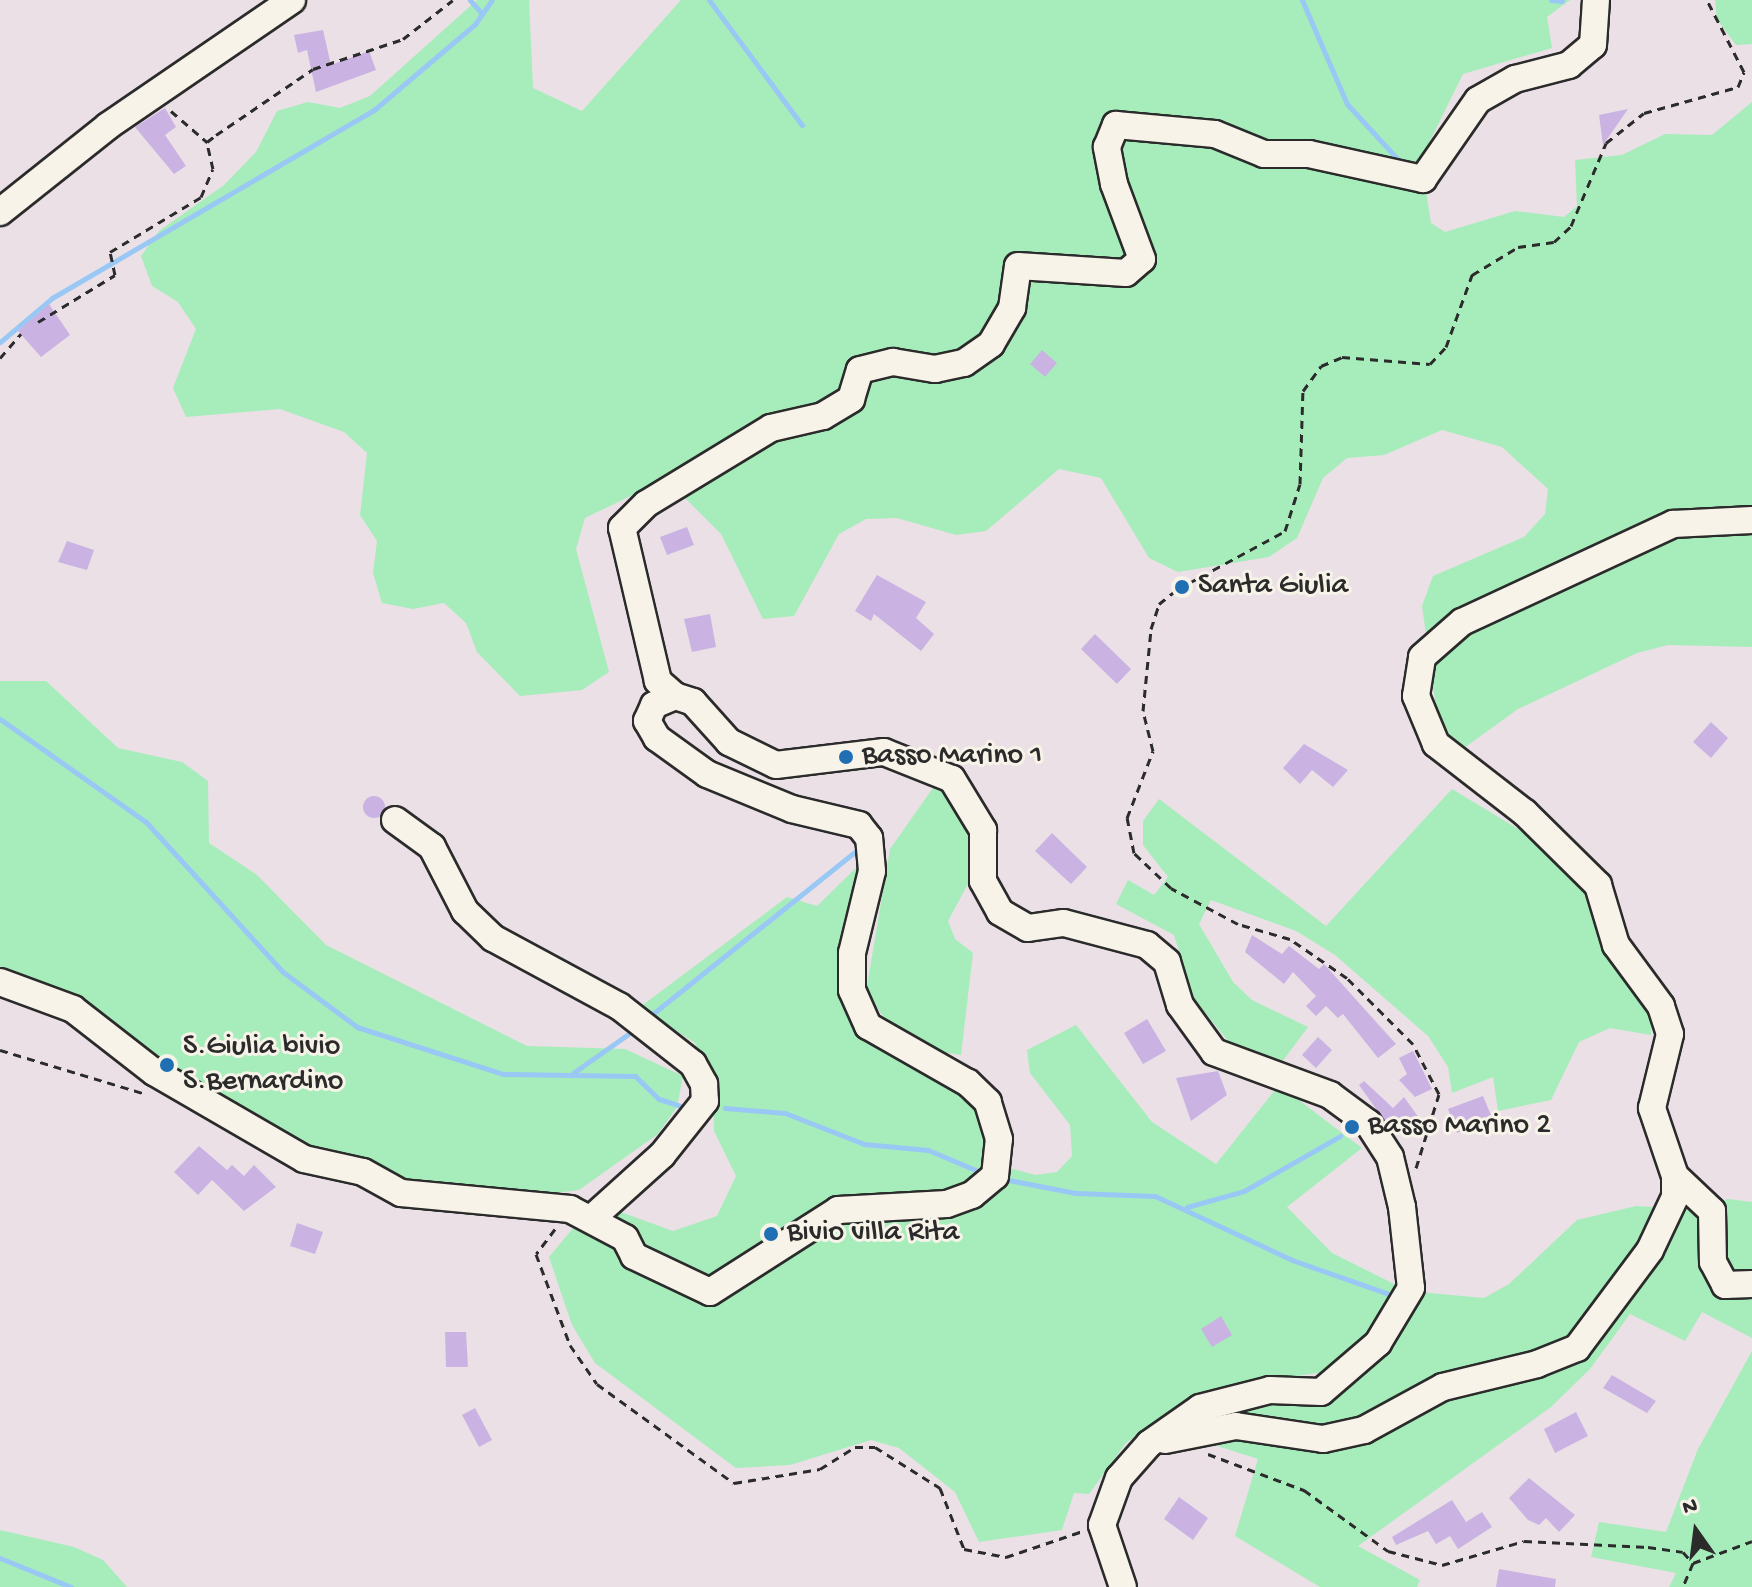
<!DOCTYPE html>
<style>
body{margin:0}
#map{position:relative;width:1752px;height:1587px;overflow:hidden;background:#eae0e6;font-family:"Gochi Hand",sans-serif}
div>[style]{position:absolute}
.green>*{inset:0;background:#a6edbb}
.stream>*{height:5px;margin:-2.5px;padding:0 2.5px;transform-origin:2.5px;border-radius:2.5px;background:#9ac8f5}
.building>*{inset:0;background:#cab3e3}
.round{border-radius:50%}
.path>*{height:3px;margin-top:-1.5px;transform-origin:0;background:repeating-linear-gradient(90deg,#2b2b2b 0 8px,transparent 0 14px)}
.roads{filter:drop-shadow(2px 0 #2b2b2b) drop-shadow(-2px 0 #2b2b2b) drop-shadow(0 2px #2b2b2b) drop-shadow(0 -2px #2b2b2b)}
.minor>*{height:26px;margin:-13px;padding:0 13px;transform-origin:13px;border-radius:13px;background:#f7f3e8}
.dots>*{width:22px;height:22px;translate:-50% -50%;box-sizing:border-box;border:4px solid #f7f3e8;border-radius:50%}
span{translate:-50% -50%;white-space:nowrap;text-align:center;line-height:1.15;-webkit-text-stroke:6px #f7f3e8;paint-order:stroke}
.poi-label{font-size:30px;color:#2b2b2b}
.left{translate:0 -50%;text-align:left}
.north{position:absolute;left:1656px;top:1491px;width:80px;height:80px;-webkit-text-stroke:6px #f7f3e8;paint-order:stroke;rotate:346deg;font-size:22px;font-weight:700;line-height:32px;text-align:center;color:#2b2b2b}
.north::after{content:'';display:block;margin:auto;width:28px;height:36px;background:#2b2b2b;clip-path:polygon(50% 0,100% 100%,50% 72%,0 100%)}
</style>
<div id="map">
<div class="green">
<i style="clip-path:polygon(477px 0,529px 0,533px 88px,582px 111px,681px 0,1570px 0,1547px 17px,1552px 48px,1463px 74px,1421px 159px,1431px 223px,1445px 232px,1515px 211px,1564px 217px,1577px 206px,1575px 160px,1622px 155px,1665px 134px,1712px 135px,1752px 102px,1752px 647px,1668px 645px,1637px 653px,1518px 709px,1464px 748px,1439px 729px,1422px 606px,1433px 576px,1524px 537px,1545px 514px,1548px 489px,1502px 447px,1442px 430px,1384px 455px,1347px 458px,1323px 478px,1297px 538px,1269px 557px,1178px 572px,1149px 558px,1101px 478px,1059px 469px,986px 531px,956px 535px,897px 518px,866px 519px,839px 534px,794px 616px,763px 619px,721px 534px,677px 490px,645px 489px,585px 518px,576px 549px,609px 672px,582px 690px,520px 696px,477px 652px,466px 623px,444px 603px,413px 609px,382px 603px,373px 573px,377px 541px,360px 515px,367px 453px,344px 432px,280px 409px,186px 417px,173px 388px,196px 329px,178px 302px,152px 286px,141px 256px,159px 231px,224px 185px,256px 152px,277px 111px,308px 102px,340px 108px,370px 96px)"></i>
<i style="clip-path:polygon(1715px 0,1752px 0,1752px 44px,1736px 45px,1717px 19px)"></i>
<i style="clip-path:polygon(0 681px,46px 681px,118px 748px,182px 762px,208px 781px,209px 843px,257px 875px,326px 945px,527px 1046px,625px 1049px,683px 1076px,677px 1107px,658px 1134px,579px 1190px,547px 1194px,406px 1178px,301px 1145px,0 972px)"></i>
<i style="clip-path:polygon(935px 785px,951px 794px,970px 827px,973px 850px,969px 882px,948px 921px,955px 939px,973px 953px,961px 1055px,927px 1050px,890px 1026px,866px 992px,890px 849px)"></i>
<i style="clip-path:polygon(1452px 789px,1528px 835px,1583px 884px,1651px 1019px,1651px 1035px,1610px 1028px,1579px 1042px,1551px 1100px,1498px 1111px,1493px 1077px,1452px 1093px,1448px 1067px,1428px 1036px,1335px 955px,1296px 931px,1211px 900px,1199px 924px,1233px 982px,1252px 1000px,1308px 1027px,1279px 1066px,1233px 1047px,1194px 999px,1174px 935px,1116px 904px,1128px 880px,1154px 895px,1168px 877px,1143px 845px,1143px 821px,1159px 799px,1326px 926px)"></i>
<i style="clip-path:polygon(858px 866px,842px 994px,850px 1023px,970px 1102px,982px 1120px,987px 1162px,1035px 1175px,1057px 1172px,1072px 1156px,1070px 1125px,1030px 1073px,1027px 1050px,1076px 1025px,1152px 1122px,1216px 1164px,1279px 1085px,1362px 1148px,1287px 1207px,1332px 1253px,1400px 1287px,1377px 1324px,1324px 1372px,1230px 1386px,1164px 1416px,1126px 1443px,1089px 1494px,1074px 1493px,1062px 1530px,979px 1542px,955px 1492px,899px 1448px,871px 1440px,790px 1465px,736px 1468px,595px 1363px,572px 1325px,549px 1257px,574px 1227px,607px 1207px,673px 1231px,717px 1216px,736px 1176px,714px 1131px,713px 1079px,695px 1043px,640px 1007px,787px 897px,817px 906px)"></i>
<i style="clip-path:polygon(1728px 1199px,1752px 1202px,1752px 1338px,1702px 1312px,1685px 1341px,1630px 1314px,1590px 1369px,1551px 1407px,1358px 1546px,1420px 1580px,1417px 1587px,1320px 1587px,1235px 1536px,1258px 1459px,1174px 1432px,1214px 1407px,1298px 1399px,1419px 1292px,1484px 1298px,1509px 1284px,1577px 1220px,1636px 1206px,1687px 1209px)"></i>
<i style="clip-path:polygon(1752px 1351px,1752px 1587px,1669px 1587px,1676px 1573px,1591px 1557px,1599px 1522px,1666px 1532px,1698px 1449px)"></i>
<i style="clip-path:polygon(0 1530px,74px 1547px,103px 1560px,127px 1587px,0 1587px)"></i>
</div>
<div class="stream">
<i style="left:470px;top:0;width:18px;rotate:49deg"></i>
<i style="left:709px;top:0;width:156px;rotate:53.4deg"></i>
<i style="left:1302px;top:0;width:113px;rotate:66.6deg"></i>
<i style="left:1347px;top:104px;width:83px;rotate:47.4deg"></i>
<i style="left:1551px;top:0;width:11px;rotate:5deg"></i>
<i style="left:0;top:342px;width:68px;rotate:-40.2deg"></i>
<i style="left:52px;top:298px;width:373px;rotate:-30.3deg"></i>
<i style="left:374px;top:110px;width:133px;rotate:-40.4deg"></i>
<i style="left:475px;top:24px;width:29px;rotate:-55deg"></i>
<i style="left:0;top:719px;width:179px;rotate:35.2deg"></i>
<i style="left:146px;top:822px;width:203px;rotate:47.6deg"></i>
<i style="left:283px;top:972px;width:92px;rotate:36.6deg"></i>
<i style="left:357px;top:1027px;width:153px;rotate:17.8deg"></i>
<i style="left:503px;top:1074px;width:132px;rotate:0.9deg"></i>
<i style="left:635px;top:1076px;width:33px;rotate:44deg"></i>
<i style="left:659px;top:1099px;width:25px;rotate:18deg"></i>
<i style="left:650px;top:1016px;width:269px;rotate:-38.7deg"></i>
<i style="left:573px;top:1073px;width:75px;rotate:-35.2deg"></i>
<i style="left:725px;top:1108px;width:60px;rotate:4.8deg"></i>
<i style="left:785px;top:1113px;width:85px;rotate:21.4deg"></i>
<i style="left:864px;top:1144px;width:64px;rotate:5.4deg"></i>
<i style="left:928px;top:1150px;width:62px;rotate:22.8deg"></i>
<i style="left:1003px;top:1179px;width:74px;rotate:10.9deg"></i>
<i style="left:1076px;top:1193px;width:79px;rotate:2.2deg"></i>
<i style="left:1155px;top:1196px;width:151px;rotate:25deg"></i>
<i style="left:1292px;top:1260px;width:109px;rotate:19.3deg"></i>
<i style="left:1187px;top:1207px;width:59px;rotate:-15.7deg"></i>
<i style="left:1244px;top:1191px;width:111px;rotate:-29.8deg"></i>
<i style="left:0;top:1558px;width:77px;rotate:22.2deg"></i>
</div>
<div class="building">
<i style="clip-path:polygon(323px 30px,331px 65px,369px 51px,376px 70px,316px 92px,307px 50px,298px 53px,294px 35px)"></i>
<i style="clip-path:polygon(165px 108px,176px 127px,165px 135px,186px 166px,174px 174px,135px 127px)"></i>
<i style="clip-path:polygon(1628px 109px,1603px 145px,1599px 115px)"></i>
<i style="clip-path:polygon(49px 304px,70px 335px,41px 357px,18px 331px)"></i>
<i style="clip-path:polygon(1042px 350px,1057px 363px,1045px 377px,1030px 364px)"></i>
<i style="clip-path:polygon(687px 527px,694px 545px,667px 555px,660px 537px)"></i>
<i style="clip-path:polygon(67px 541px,94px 550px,87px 570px,58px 562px)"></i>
<i style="clip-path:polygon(877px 575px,926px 602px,916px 618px,934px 634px,921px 651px,874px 614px,871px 621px,855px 611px)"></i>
<i style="clip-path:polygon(710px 614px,716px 647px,692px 652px,684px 619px)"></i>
<i style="clip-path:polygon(1095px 634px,1131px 669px,1117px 684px,1081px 649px)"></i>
<i style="clip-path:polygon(1711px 722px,1728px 738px,1711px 758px,1693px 742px)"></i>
<i style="clip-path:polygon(1304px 744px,1348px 770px,1333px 787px,1312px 770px,1300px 784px,1283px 768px)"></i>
<i class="round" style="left:363px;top:796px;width:22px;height:22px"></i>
<i style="clip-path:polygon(1052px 833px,1087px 867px,1071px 884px,1035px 851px)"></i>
<i style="clip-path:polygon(1252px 935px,1282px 954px,1289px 946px,1319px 969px,1324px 964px,1396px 1044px,1378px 1058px,1343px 1014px,1338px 1018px,1326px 1006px,1316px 1016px,1306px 1006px,1316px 996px,1293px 972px,1284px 984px,1245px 952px)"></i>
<i style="clip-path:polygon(1147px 1019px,1166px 1051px,1143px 1064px,1124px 1033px)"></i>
<i style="clip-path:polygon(1318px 1037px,1332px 1050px,1316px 1068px,1302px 1055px)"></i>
<i style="clip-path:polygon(1413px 1051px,1432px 1089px,1415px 1097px,1399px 1080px,1407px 1074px,1399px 1058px)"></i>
<i style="clip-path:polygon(1218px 1071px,1227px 1095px,1191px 1121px,1176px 1078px)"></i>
<i style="clip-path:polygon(1364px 1081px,1393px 1108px,1404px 1097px,1419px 1118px,1394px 1134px,1359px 1085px)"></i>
<i style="clip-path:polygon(1483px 1096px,1493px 1120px,1457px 1133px,1448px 1109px)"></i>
<i style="clip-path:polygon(199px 1146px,227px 1170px,232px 1165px,244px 1176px,254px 1165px,276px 1187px,244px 1211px,212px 1180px,198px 1195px,174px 1172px)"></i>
<i style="clip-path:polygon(297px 1223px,323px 1232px,315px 1254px,290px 1246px)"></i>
<i style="clip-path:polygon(1221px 1316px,1232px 1335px,1212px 1347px,1201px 1329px)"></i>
<i style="clip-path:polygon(445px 1332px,466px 1332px,468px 1367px,446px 1367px)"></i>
<i style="clip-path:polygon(1612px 1375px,1656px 1401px,1647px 1413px,1603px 1388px)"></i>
<i style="clip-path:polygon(475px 1408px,492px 1440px,479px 1447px,462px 1415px)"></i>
<i style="clip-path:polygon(1576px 1412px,1588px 1436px,1555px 1453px,1544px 1429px)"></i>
<i style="clip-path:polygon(1529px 1478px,1575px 1515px,1559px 1532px,1546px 1518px,1539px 1525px,1528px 1520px,1509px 1498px)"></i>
<i style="clip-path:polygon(1179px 1497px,1208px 1518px,1193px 1540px,1164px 1519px)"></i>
<i style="clip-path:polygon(1452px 1500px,1466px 1522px,1482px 1512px,1492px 1527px,1458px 1549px,1450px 1536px,1436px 1544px,1428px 1531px,1396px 1545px,1392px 1537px)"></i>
<i style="clip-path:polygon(1499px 1569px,1556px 1579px,1555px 1587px,1496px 1587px)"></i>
</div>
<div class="path">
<i style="left:171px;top:111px;width:48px;rotate:40.7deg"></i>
<i style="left:38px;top:322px;width:90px;rotate:-31.4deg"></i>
<i style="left:115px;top:275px;width:24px;rotate:-102deg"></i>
<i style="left:110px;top:252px;width:106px;rotate:-31.1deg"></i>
<i style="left:201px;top:197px;width:30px;rotate:-67deg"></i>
<i style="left:213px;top:169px;width:28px;rotate:-103deg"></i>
<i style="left:207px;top:142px;width:11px;rotate:-38deg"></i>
<i style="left:216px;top:135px;width:117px;rotate:-34.2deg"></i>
<i style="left:313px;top:69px;width:95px;rotate:-18.4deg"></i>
<i style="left:403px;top:39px;width:63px;rotate:-38deg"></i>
<i style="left:0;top:358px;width:32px;rotate:-49deg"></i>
<i style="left:0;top:1050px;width:152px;rotate:16.8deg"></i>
<i style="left:1416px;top:1168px;width:77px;rotate:-72.7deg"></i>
<i style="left:1439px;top:1094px;width:56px;rotate:-117.5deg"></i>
<i style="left:1413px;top:1044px;width:93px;rotate:-135deg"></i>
<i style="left:1347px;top:978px;width:69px;rotate:-145.6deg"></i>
<i style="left:1290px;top:939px;width:54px;rotate:-163.9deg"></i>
<i style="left:1238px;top:924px;width:76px;rotate:-151.8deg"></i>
<i style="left:1171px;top:888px;width:51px;rotate:-136.6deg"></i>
<i style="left:1134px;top:853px;width:36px;rotate:-101deg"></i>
<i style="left:1127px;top:818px;width:72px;rotate:-68.8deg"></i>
<i style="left:1153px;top:751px;width:41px;rotate:-104deg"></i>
<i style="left:1143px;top:711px;width:82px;rotate:-84.4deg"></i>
<i style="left:1151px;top:629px;width:26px;rotate:-72deg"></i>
<i style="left:1159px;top:604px;width:22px;rotate:-39deg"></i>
<i style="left:1176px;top:590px;width:124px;rotate:-28.4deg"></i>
<i style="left:1285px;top:531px;width:49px;rotate:-72.3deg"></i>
<i style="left:1300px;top:484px;width:93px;rotate:-88.2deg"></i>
<i style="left:1303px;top:391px;width:31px;rotate:-54deg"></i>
<i style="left:1321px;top:366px;width:23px;rotate:-23deg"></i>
<i style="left:1342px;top:357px;width:88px;rotate:4.5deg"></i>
<i style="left:1430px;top:364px;width:23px;rotate:-47deg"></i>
<i style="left:1446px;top:347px;width:77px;rotate:-70.1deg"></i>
<i style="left:1472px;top:275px;width:54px;rotate:-31.3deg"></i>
<i style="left:1518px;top:247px;width:36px;rotate:-8deg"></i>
<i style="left:1554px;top:242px;width:23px;rotate:-43deg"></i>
<i style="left:1571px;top:226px;width:90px;rotate:-67.1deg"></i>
<i style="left:1606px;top:143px;width:48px;rotate:-38.3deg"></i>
<i style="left:1644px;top:113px;width:98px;rotate:-15.5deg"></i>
<i style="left:1738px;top:87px;width:16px;rotate:-68deg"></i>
<i style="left:1744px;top:72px;width:81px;rotate:-117.2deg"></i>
<i style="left:555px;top:1229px;width:31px;rotate:127deg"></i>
<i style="left:536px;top:1254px;width:97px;rotate:69.5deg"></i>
<i style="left:570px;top:1345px;width:47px;rotate:55.3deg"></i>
<i style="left:597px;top:1384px;width:169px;rotate:35.9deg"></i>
<i style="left:734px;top:1483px;width:87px;rotate:-9.2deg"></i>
<i style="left:820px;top:1469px;width:41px;rotate:-32.2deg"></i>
<i style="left:855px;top:1447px;width:20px"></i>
<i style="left:875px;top:1447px;width:77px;rotate:32.2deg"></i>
<i style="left:940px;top:1488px;width:66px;rotate:68.5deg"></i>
<i style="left:964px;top:1549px;width:43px;rotate:10.8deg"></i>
<i style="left:1006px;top:1557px;width:81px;rotate:-18.7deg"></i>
<i style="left:1208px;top:1454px;width:103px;rotate:20.6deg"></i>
<i style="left:1304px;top:1490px;width:104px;rotate:36deg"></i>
<i style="left:1388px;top:1551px;width:56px;rotate:14.5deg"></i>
<i style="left:1442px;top:1565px;width:85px;rotate:-16.3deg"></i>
<i style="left:1524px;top:1541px;width:124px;rotate:2.8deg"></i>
<i style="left:1648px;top:1547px;width:35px;rotate:8deg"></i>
<i style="left:1683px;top:1552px;width:15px;rotate:48deg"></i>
<i style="left:1693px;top:1563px;width:26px;rotate:113deg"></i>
<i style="left:1693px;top:1563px;width:63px;rotate:-20.4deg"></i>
</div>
<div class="roads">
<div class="minor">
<i style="left:0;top:212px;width:138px;rotate:-38.5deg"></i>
<i style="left:108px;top:126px;width:223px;rotate:-34.4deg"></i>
<i style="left:675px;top:696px;width:23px;rotate:-139deg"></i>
<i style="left:658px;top:681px;width:157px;rotate:-103.2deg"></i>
<i style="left:622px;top:528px;width:34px;rotate:-45deg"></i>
<i style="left:646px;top:504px;width:146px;rotate:-31.3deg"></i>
<i style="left:771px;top:428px;width:53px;rotate:-13deg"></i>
<i style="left:823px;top:416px;width:33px;rotate:-31deg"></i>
<i style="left:851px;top:399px;width:30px;rotate:-73deg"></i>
<i style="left:860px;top:370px;width:34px;rotate:-14deg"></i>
<i style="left:893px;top:362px;width:43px;rotate:9.5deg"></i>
<i style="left:935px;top:369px;width:30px;rotate:-12deg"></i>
<i style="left:964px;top:363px;width:33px;rotate:-35deg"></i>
<i style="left:991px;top:344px;width:42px;rotate:-59.7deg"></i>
<i style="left:1012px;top:308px;width:42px;rotate:-81.9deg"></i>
<i style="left:1018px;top:266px;width:108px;rotate:3.7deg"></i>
<i style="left:1126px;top:273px;width:21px;rotate:-41deg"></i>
<i style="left:1142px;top:259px;width:80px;rotate:-110.5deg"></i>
<i style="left:1114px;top:184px;width:38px;rotate:-101deg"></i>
<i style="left:1107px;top:147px;width:24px;rotate:-68deg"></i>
<i style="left:1116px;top:125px;width:99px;rotate:5.2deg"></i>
<i style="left:1215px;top:134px;width:53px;rotate:22.2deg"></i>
<i style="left:1264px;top:154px;width:45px"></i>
<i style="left:1309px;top:154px;width:117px;rotate:12.4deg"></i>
<i style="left:1423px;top:179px;width:96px;rotate:-55.2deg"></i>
<i style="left:1478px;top:100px;width:43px;rotate:-29.6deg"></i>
<i style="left:1515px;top:79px;width:56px;rotate:-14.5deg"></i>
<i style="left:1569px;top:65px;width:31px;rotate:-40deg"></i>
<i style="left:1593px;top:45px;width:45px;rotate:-86.2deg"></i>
<i style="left:395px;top:820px;width:46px;rotate:36.1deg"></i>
<i style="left:432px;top:847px;width:72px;rotate:62.7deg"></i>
<i style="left:465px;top:911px;width:39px;rotate:44deg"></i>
<i style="left:493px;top:938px;width:143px;rotate:28.4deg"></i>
<i style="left:619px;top:1006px;width:94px;rotate:38.1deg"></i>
<i style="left:693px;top:1064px;width:23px;rotate:61deg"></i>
<i style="left:704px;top:1084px;width:17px;rotate:87deg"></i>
<i style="left:705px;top:1101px;width:69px;rotate:128.5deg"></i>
<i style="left:662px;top:1155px;width:94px;rotate:138deg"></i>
<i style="left:0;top:982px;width:78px;rotate:20.3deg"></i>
<i style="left:73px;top:1009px;width:103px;rotate:37.9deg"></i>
<i style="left:154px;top:1072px;width:173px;rotate:30.1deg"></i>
<i style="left:304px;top:1159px;width:60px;rotate:12.4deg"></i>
<i style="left:363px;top:1172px;width:43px;rotate:28.9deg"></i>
<i style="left:401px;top:1193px;width:170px;rotate:5.4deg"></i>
<i style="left:570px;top:1209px;width:62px;rotate:27.8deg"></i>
<i style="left:625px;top:1238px;width:20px;rotate:63deg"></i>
<i style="left:634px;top:1256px;width:84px;rotate:25.3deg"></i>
<i style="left:710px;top:1292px;width:152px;rotate:-32.6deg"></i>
<i style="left:838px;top:1210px;width:109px;rotate:-3.2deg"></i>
<i style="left:947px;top:1204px;width:27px;rotate:-20deg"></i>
<i style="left:972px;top:1195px;width:30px;rotate:-40deg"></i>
<i style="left:995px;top:1176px;width:37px;rotate:-84deg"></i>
<i style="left:999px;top:1139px;width:39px;rotate:-107deg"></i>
<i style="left:988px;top:1102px;width:28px;rotate:-136deg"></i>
<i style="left:968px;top:1083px;width:115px;rotate:-150.3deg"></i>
<i style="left:868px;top:1026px;width:39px;rotate:-114deg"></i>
<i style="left:852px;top:990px;width:37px;rotate:-90deg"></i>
<i style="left:852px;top:953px;width:84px;rotate:-76.3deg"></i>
<i style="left:872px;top:871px;width:33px;rotate:-95deg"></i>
<i style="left:869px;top:838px;width:16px;rotate:-128deg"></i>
<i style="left:859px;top:825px;width:69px;rotate:-166.6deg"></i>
<i style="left:792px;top:809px;width:92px;rotate:-157.6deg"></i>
<i style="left:707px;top:774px;width:62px;rotate:-144.2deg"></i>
<i style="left:657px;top:738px;width:20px;rotate:-120deg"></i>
<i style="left:647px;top:721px;width:17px;rotate:-66deg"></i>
<i style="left:654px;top:705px;width:23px;rotate:-23deg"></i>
<i style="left:675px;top:696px;width:19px;rotate:18deg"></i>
<i style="left:693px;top:702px;width:54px;rotate:48deg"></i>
<i style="left:729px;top:742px;width:52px;rotate:26.1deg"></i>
<i style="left:776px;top:765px;width:109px;rotate:-6.9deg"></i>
<i style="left:884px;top:752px;width:73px;rotate:21.7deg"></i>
<i style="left:952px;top:779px;width:60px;rotate:58.7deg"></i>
<i style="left:983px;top:830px;width:51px;rotate:90deg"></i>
<i style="left:983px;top:881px;width:35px;rotate:61deg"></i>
<i style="left:1000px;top:912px;width:32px;rotate:30deg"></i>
<i style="left:1028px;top:928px;width:36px;rotate:-8deg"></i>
<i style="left:1064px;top:923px;width:86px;rotate:14.8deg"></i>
<i style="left:1147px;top:945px;width:26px;rotate:40deg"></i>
<i style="left:1167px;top:962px;width:45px;rotate:73.2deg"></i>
<i style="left:1180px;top:1005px;width:58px;rotate:54.1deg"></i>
<i style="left:1214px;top:1052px;width:124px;rotate:20.3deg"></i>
<i style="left:1330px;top:1095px;width:47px;rotate:36.4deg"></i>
<i style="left:1368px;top:1123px;width:40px;rotate:57.1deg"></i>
<i style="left:1390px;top:1157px;width:51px;rotate:76.5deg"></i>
<i style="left:1402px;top:1207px;width:81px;rotate:83.7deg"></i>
<i style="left:1411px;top:1288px;width:64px;rotate:121deg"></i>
<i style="left:1378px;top:1343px;width:75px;rotate:139.3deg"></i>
<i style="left:1321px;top:1392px;width:51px;rotate:-177.8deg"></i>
<i style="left:1270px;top:1390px;width:72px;rotate:165.6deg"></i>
<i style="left:1200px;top:1408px;width:62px;rotate:144.8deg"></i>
<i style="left:1149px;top:1444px;width:45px;rotate:131.4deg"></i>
<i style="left:1119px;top:1478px;width:50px;rotate:109.9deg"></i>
<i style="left:1102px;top:1525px;width:65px;rotate:71.3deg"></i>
<i style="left:1675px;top:1176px;width:51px;rotate:43.4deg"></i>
<i style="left:1712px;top:1211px;width:51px;rotate:88.9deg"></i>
<i style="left:1713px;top:1262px;width:26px;rotate:62deg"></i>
<i style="left:1725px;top:1285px;width:27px;rotate:-2deg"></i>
<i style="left:1165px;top:1440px;width:72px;rotate:-11.2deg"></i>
<i style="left:1236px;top:1426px;width:88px;rotate:8.5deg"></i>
<i style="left:1323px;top:1439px;width:42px;rotate:-12.4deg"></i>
<i style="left:1364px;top:1430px;width:90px;rotate:-28.6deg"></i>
<i style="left:1443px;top:1387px;width:97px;rotate:-13.7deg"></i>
<i style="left:1537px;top:1364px;width:43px;rotate:-21.8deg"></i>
<i style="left:1577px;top:1348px;width:122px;rotate:-53.3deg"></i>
<i style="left:1650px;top:1250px;width:59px;rotate:-64.7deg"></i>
<i style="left:1675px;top:1197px;width:21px;rotate:-90deg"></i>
<i style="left:1675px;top:1176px;width:72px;rotate:-108.7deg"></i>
<i style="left:1652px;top:1108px;width:76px;rotate:-76.3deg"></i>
<i style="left:1670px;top:1034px;width:29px;rotate:-108deg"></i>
<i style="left:1661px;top:1006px;width:76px;rotate:-126.4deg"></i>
<i style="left:1616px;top:945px;width:63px;rotate:-106.7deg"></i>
<i style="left:1598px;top:885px;width:103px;rotate:-135.4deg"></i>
<i style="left:1525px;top:813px;width:113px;rotate:-142.2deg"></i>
<i style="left:1436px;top:744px;width:52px;rotate:-112.6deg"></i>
<i style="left:1416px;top:696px;width:39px;rotate:-81deg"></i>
<i style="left:1422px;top:657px;width:53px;rotate:-41.2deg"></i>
<i style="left:1462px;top:622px;width:233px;rotate:-24.9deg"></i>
<i style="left:1673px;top:524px;width:79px;rotate:-2.9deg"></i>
</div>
</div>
<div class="dots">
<i style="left:1182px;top:587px;background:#1f6fb2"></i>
<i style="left:846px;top:757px;background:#1f6fb2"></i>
<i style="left:167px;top:1065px;background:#1f6fb2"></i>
<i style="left:1352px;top:1127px;background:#1f6fb2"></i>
<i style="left:771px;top:1234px;background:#1f6fb2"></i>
</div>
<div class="poi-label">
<span class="left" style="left:1198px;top:587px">Santa Giulia</span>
<span class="left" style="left:862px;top:757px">Basso Marino 1</span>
<span class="left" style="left:183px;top:1065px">S.Giulia bivio<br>S.Bernardino</span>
<span class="left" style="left:1368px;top:1127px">Basso Marino 2</span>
<span class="left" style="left:787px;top:1234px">Bivio villa Rita</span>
</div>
<div class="north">N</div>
</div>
